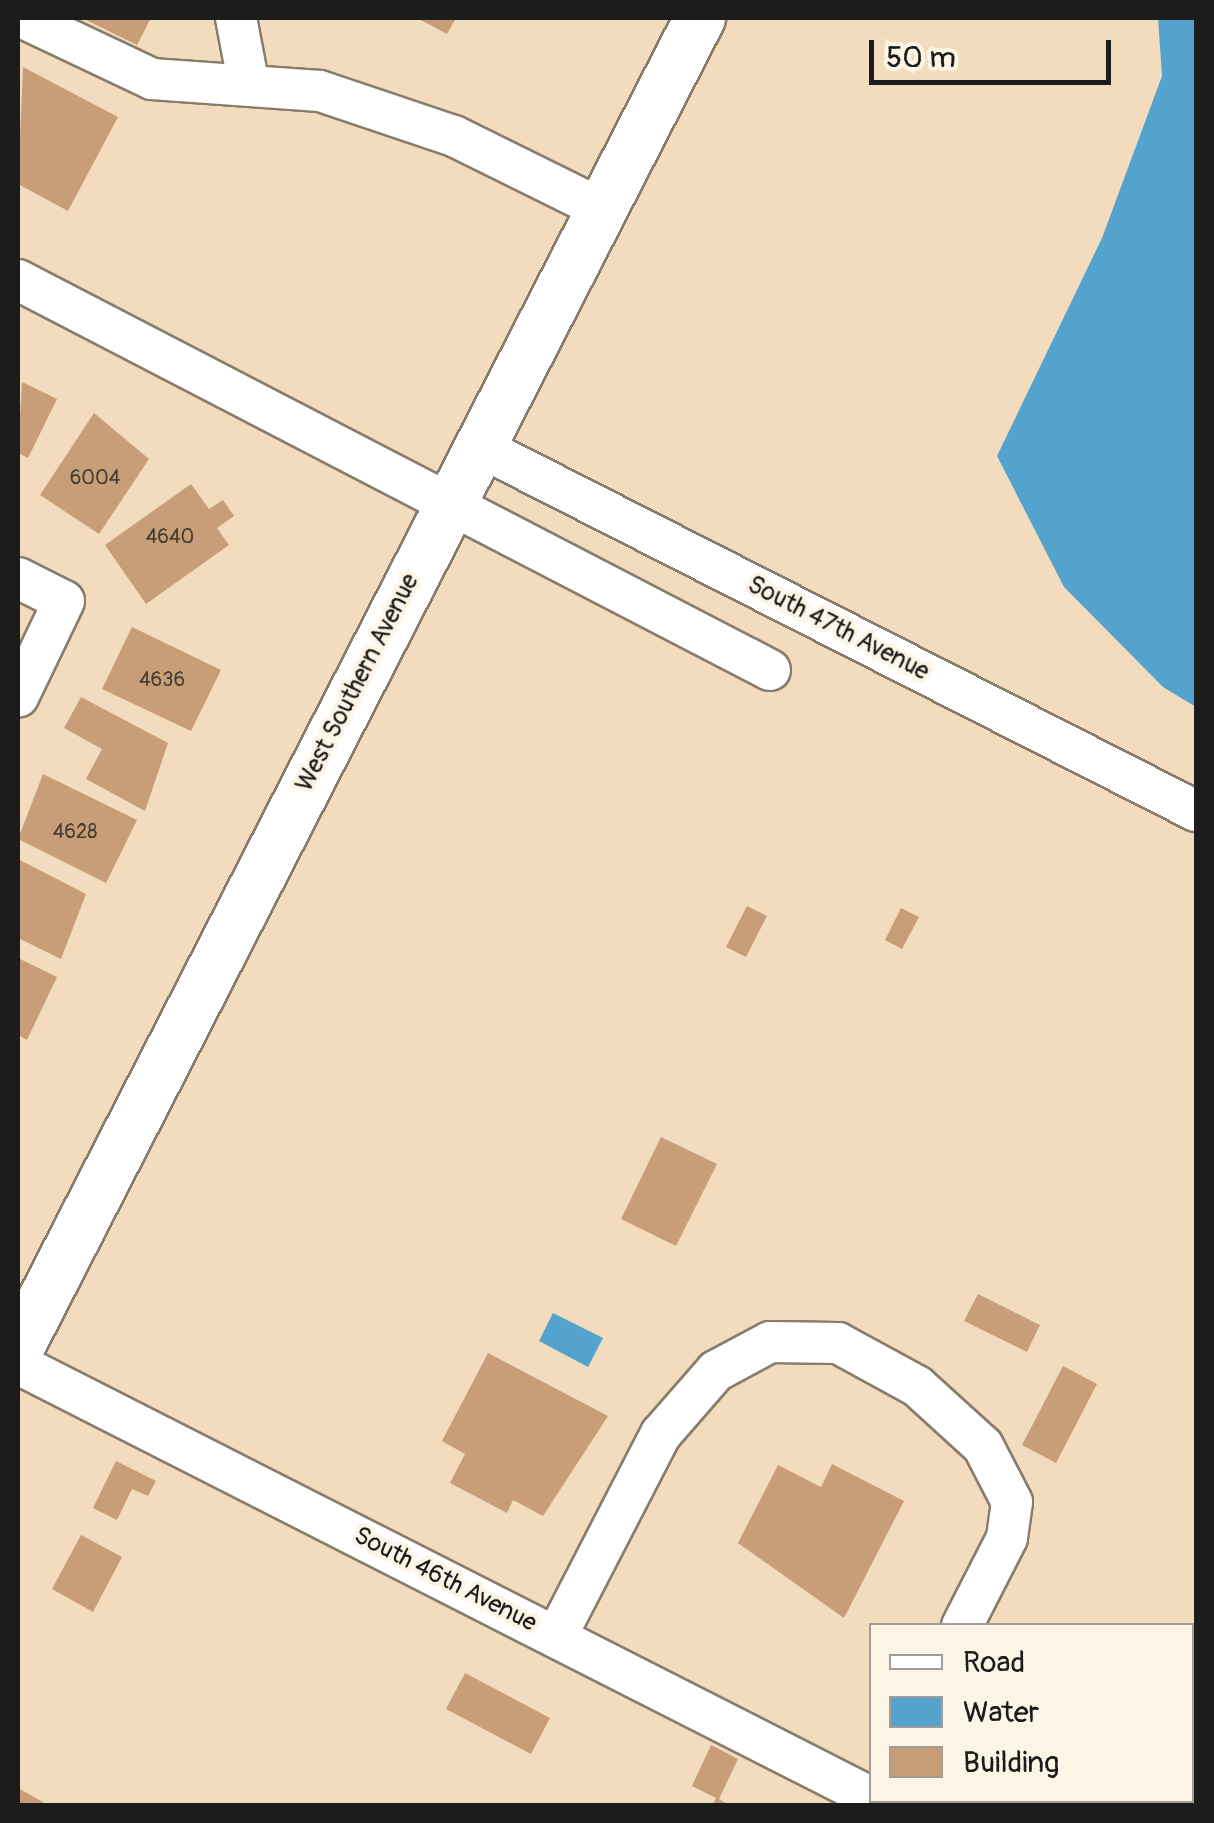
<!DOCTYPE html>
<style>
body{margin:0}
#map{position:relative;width:1214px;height:1823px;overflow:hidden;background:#f3dcbd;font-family:Pangolin,sans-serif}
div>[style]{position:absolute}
.water>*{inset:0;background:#54a3ce}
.building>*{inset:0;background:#c79e77}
.roads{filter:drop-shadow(2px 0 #887c6c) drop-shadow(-2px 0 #887c6c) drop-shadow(0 2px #887c6c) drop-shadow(0 -2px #887c6c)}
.minor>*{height:40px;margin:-20px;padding:0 20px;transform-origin:20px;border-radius:20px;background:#fff}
.major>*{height:50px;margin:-25px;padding:0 25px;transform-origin:25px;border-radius:25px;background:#fff}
span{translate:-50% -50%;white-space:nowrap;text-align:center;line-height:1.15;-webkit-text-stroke:8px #fcf5e5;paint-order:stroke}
.number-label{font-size:20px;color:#473c33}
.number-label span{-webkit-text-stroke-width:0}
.street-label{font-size:25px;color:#1c1c1c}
.frame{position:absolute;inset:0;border:20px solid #1c1c1c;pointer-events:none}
.legend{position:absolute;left:869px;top:1623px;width:325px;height:180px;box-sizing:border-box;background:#fcf5e5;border:2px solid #a29e95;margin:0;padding:12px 18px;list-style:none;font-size:30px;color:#1c1c1c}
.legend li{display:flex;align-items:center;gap:20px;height:50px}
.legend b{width:50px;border:2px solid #a29e95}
.scale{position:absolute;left:869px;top:40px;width:242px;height:45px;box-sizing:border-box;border:5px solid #1c1c1c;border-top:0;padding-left:12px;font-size:30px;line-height:35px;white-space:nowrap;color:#1c1c1c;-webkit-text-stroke:8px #fcf5e5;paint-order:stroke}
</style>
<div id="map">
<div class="water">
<i style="clip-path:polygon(1158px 18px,1196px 18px,1196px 707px,1163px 687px,1064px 587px,997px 456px,1102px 238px,1162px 76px)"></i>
<i style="clip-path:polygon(553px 1313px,603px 1338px,588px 1367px,539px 1341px)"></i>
</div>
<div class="building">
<i style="clip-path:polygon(82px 18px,151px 18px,137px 45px)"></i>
<i style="clip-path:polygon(417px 18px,456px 18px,447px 34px)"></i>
<i style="clip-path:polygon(23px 67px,118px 117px,68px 211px,18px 184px)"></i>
<i style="clip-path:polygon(22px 382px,57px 399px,28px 458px,18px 453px)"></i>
<i style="clip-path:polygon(94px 413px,149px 459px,99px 534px,40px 495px)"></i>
<i style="clip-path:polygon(191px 484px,209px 509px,223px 500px,234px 516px,217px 528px,229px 545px,146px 604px,105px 545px)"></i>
<i style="clip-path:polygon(132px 627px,221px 670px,191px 731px,102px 689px)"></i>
<i style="clip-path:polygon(81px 697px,168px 743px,145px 811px,86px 779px,102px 749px,64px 728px)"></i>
<i style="clip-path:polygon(43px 774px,137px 820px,106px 883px,18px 839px)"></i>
<i style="clip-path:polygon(18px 859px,86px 894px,61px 959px,18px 938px)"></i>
<i style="clip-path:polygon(747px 906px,767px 916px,746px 957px,726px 947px)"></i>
<i style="clip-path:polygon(901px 908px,919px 917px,902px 949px,885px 940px)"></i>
<i style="clip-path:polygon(18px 958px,57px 977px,27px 1040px,18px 1035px)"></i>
<i style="clip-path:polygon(661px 1137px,717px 1164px,676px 1246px,621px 1219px)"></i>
<i style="clip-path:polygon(978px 1294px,1040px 1325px,1027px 1352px,964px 1321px)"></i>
<i style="clip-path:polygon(488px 1353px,608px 1416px,543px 1516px,513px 1500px,507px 1513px,450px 1483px,465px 1454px,442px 1441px)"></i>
<i style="clip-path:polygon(1063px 1366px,1097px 1384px,1056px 1463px,1022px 1445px)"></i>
<i style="clip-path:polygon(116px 1461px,156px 1481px,148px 1496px,132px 1489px,117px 1520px,93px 1508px)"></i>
<i style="clip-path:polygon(832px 1464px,904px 1501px,844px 1618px,738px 1543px,778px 1465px,821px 1487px)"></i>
<i style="clip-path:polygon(81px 1535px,122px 1557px,93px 1612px,52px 1589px)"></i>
<i style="clip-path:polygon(465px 1673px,550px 1718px,531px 1754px,446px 1709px)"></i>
<i style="clip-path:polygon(711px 1745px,738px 1759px,719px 1799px,731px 1806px,712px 1806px,716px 1798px,692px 1786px)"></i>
<i style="clip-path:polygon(18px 1788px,43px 1802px,41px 1806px,18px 1806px)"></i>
</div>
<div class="roads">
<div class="minor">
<i style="left:23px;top:18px;width:143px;rotate:25.3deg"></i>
<i style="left:152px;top:79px;width:168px;rotate:4.1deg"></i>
<i style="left:320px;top:91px;width:141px;rotate:18.6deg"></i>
<i style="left:454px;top:136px;width:163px;rotate:26.3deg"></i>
<i style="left:236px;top:18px;width:64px;rotate:79.2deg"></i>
<i style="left:18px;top:280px;width:847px;rotate:27.41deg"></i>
<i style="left:480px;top:447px;width:803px;rotate:26.95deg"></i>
<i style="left:18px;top:578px;width:51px;rotate:26.6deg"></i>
<i style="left:64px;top:601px;width:106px;rotate:115.6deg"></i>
<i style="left:18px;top:1364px;width:958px;rotate:26.94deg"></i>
<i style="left:556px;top:1637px;width:229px;rotate:-62.7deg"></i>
<i style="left:661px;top:1434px;width:84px;rotate:-48.9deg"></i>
<i style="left:716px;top:1371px;width:61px;rotate:-28.2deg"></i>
<i style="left:770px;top:1342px;width:68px;rotate:0.8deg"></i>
<i style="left:838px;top:1343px;width:90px;rotate:28.6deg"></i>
<i style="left:917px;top:1386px;width:89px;rotate:42.3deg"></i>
<i style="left:983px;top:1446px;width:63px;rotate:62.6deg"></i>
<i style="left:1012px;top:1502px;width:36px;rotate:98deg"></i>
<i style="left:1007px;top:1538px;width:99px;rotate:117.1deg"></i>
</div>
<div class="major">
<i style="left:18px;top:1349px;width:1496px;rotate:-62.87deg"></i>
</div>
</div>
<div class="number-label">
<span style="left:95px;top:477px">6004</span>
<span style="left:170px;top:536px">4640</span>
<span style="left:162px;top:679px">4636</span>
<span style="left:75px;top:831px">4628</span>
</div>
<div class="street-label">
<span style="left:838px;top:629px;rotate:27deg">South 47th Avenue</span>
<span style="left:358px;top:683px;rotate:-63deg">West Southern Avenue</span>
<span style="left:445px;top:1580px;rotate:27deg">South 46th Avenue</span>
</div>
<div class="frame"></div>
<ul class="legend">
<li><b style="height:12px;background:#fff"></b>Road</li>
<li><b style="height:28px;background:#54a3ce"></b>Water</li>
<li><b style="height:28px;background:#c79e77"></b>Building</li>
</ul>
<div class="scale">50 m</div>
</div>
